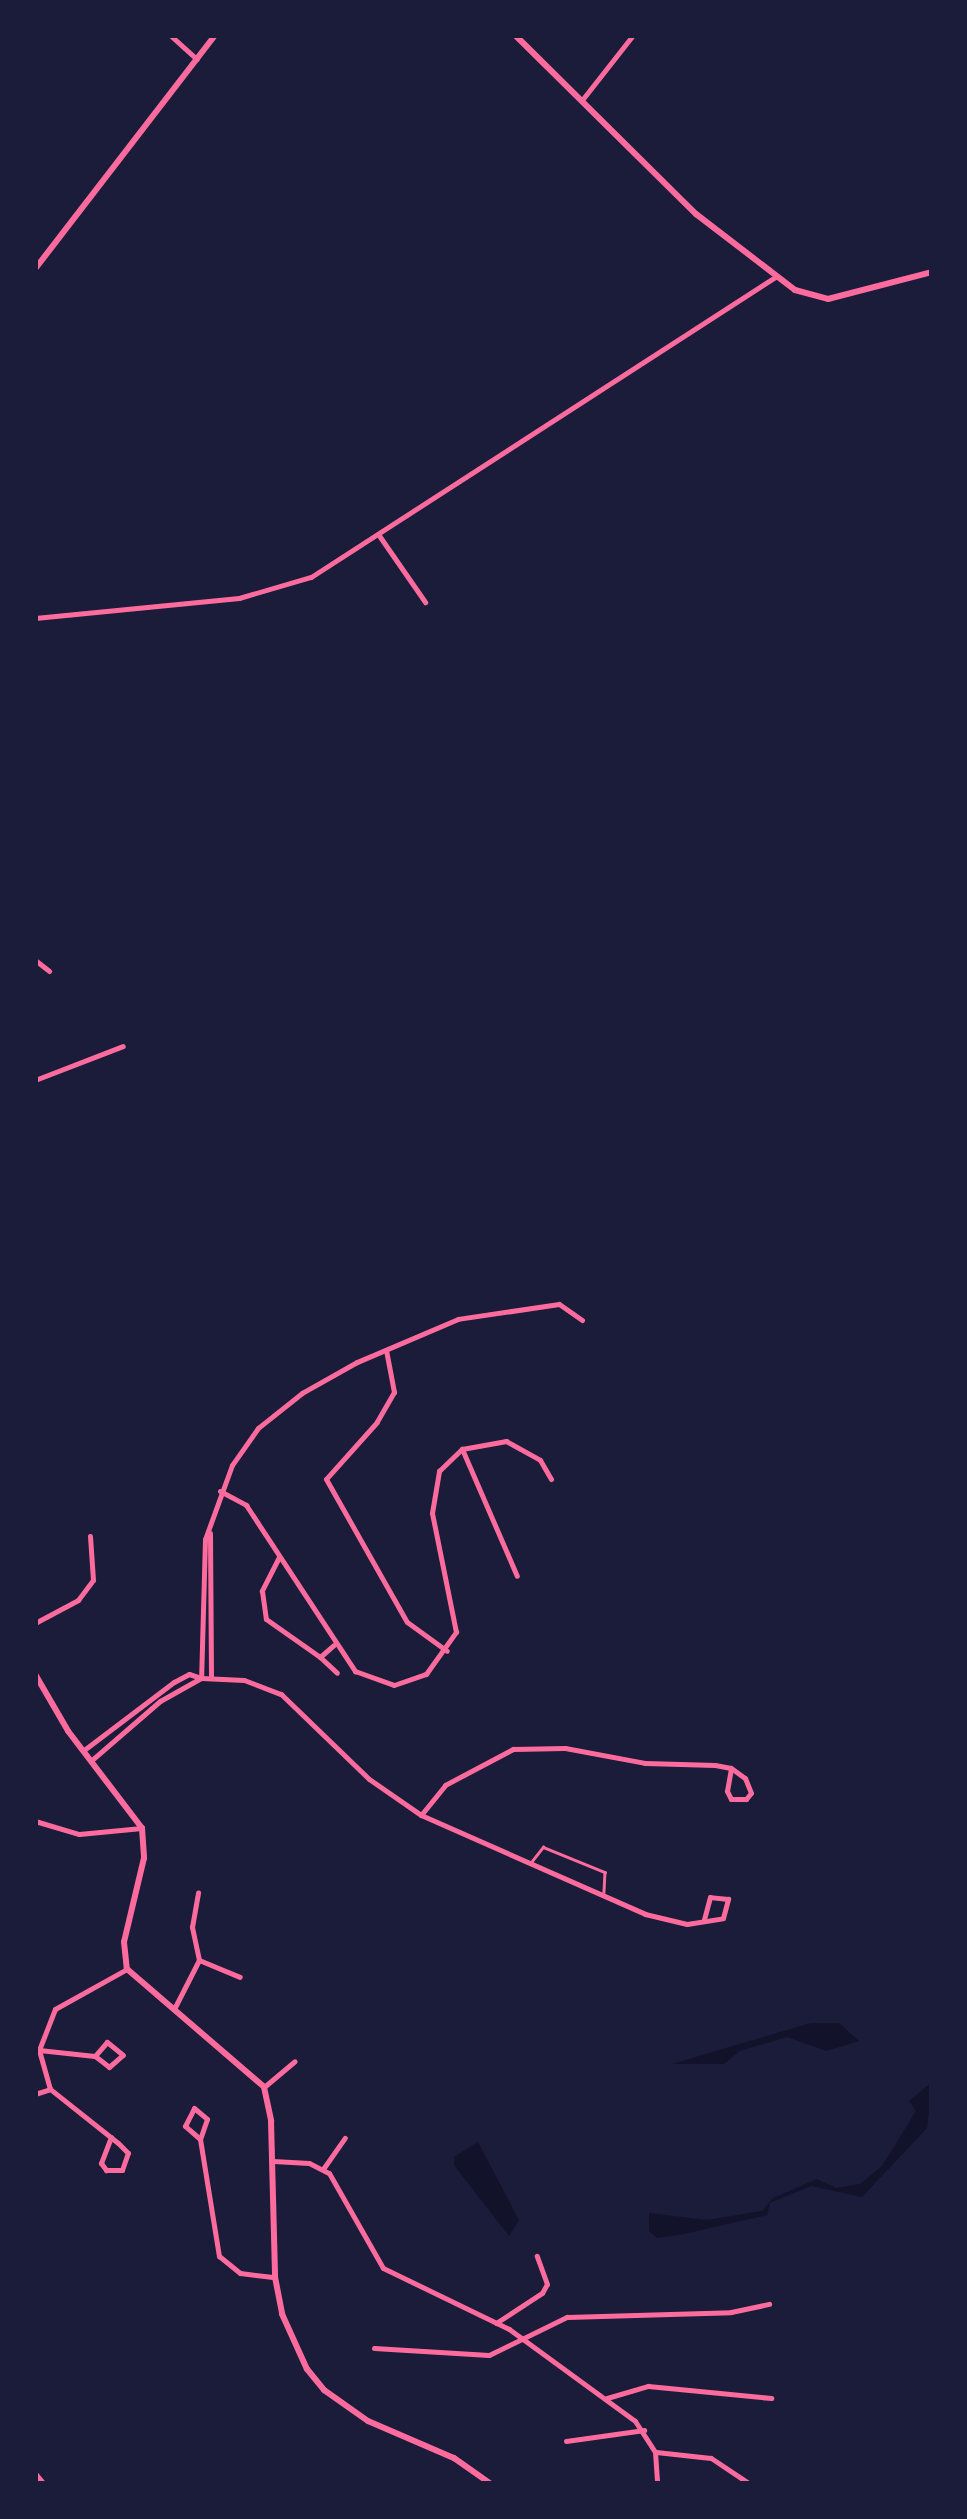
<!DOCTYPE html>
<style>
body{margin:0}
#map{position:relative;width:967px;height:2519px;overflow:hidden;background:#1b1b3a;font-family:Spectral,serif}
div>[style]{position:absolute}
.water>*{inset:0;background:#12122b}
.service>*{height:2.5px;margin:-1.25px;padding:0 1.25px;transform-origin:1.25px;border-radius:1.25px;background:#ff6b9d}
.minor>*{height:5px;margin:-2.5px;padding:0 2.5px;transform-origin:2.5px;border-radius:2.5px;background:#ff6b9d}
.tertiary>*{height:6px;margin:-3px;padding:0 3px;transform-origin:3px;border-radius:3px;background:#ff6b9d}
span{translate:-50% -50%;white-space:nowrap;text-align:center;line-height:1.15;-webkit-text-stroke:10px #1b1b3a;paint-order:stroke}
.frame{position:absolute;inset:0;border:38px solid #1b1b3a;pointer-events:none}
</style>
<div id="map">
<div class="water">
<i style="clip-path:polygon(811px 2023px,839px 2023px,859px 2041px,826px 2051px,787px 2037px,740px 2051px,724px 2064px,672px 2064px)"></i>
<i style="clip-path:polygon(932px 2082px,927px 2128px,862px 2197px,811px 2186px,770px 2203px,767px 2215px,679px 2235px,657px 2238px,649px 2231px,649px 2213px,707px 2220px,762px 2211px,773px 2198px,817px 2179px,836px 2188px,860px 2184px,882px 2166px,916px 2111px,909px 2101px)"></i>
<i style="clip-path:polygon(478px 2142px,519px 2220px,509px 2236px,454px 2165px,454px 2157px)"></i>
</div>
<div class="service">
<i style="left:532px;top:1861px;width:18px;rotate:-52deg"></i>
<i style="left:543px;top:1847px;width:67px;rotate:22deg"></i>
<i style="left:605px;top:1872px;width:20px;rotate:93deg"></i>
</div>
<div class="minor">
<i style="left:170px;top:35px;width:36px;rotate:42deg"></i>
<i style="left:582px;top:100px;width:83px;rotate:-51.9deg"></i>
<i style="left:378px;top:534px;width:83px;rotate:55.3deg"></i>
<i style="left:35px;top:618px;width:205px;rotate:-5.6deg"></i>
<i style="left:239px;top:598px;width:75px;rotate:-16.3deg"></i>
<i style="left:311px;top:577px;width:553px;rotate:-32.88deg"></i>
<i style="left:35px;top:960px;width:18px;rotate:38deg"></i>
<i style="left:35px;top:1080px;width:94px;rotate:-21.1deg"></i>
<i style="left:582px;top:1320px;width:28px;rotate:-145deg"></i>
<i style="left:559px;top:1304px;width:102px;rotate:171.6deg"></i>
<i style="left:458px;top:1319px;width:110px;rotate:156.9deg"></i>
<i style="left:357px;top:1362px;width:63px;rotate:150.6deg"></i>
<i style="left:302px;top:1393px;width:56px;rotate:141.5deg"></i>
<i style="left:258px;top:1428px;width:45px;rotate:125.1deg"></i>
<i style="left:232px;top:1465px;width:79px;rotate:110deg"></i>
<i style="left:205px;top:1539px;width:139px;rotate:91.6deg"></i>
<i style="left:201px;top:1678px;width:43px;rotate:2.7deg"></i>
<i style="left:244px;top:1680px;width:40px;rotate:21deg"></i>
<i style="left:281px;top:1694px;width:122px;rotate:44deg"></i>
<i style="left:369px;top:1779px;width:63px;rotate:34.7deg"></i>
<i style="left:421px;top:1815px;width:245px;rotate:23.8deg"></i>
<i style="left:645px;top:1914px;width:43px;rotate:13.4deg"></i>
<i style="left:687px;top:1924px;width:36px;rotate:-9deg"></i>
<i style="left:723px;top:1918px;width:20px;rotate:-75deg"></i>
<i style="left:728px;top:1899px;width:18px;rotate:-174deg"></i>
<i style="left:710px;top:1897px;width:24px;rotate:105deg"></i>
<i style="left:386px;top:1350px;width:43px;rotate:79.2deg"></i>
<i style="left:394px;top:1392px;width:34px;rotate:120deg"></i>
<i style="left:377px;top:1422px;width:76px;rotate:131.8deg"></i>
<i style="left:326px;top:1479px;width:164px;rotate:60.5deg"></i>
<i style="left:407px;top:1622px;width:49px;rotate:35.9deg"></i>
<i style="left:462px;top:1449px;width:138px;rotate:66.6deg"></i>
<i style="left:220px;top:1491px;width:30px;rotate:28deg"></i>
<i style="left:246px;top:1505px;width:199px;rotate:56.7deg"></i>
<i style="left:355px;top:1671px;width:41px;rotate:19.7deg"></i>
<i style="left:394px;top:1685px;width:34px;rotate:-19deg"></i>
<i style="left:426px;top:1674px;width:52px;rotate:-54.5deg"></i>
<i style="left:456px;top:1632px;width:121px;rotate:-101.4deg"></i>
<i style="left:432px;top:1513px;width:43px;rotate:-80.5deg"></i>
<i style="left:439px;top:1471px;width:32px;rotate:-44deg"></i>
<i style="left:462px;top:1449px;width:45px;rotate:-10.3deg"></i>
<i style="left:506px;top:1441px;width:39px;rotate:29deg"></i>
<i style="left:540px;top:1460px;width:22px;rotate:60deg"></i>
<i style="left:210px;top:1533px;width:143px;rotate:89.6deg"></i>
<i style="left:279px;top:1557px;width:38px;rotate:117deg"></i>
<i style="left:262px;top:1591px;width:28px;rotate:82deg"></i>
<i style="left:266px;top:1619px;width:66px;rotate:35.1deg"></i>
<i style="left:320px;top:1657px;width:18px;rotate:-41deg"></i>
<i style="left:35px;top:1623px;width:49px;rotate:-28.1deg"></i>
<i style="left:78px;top:1600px;width:25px;rotate:-53deg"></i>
<i style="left:93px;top:1580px;width:44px;rotate:-93.9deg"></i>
<i style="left:320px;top:1657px;width:23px;rotate:43deg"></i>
<i style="left:84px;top:1750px;width:113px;rotate:-37.1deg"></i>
<i style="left:174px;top:1682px;width:17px;rotate:-28deg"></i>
<i style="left:189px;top:1674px;width:13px;rotate:18deg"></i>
<i style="left:201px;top:1678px;width:47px;rotate:150.7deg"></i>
<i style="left:160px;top:1701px;width:90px;rotate:139.1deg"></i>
<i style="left:421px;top:1815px;width:38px;rotate:-51deg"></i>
<i style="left:445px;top:1785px;width:77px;rotate:-27.9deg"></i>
<i style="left:513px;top:1749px;width:52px;rotate:-1.1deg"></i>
<i style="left:565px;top:1748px;width:81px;rotate:10.6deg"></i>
<i style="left:645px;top:1763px;width:70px;rotate:1.6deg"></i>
<i style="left:715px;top:1765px;width:16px;rotate:11deg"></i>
<i style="left:731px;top:1768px;width:17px;rotate:36deg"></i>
<i style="left:745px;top:1778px;width:16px;rotate:68deg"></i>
<i style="left:751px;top:1793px;width:8px;rotate:130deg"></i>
<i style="left:746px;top:1799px;width:15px;rotate:180deg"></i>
<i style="left:731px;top:1799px;width:9px;rotate:-117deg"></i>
<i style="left:727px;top:1791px;width:23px;rotate:-80deg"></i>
<i style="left:35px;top:1821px;width:46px;rotate:16.5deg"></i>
<i style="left:79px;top:1834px;width:63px;rotate:-5.4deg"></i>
<i style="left:199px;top:1960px;width:44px;rotate:22.5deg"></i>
<i style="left:174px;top:2009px;width:55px;rotate:-63deg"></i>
<i style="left:199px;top:1960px;width:34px;rotate:-102deg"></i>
<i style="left:192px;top:1927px;width:35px;rotate:-80deg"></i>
<i style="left:39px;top:2050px;width:56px;rotate:6.1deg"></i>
<i style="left:95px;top:2056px;width:18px;rotate:38deg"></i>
<i style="left:109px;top:2067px;width:18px;rotate:-41deg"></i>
<i style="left:123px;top:2055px;width:21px;rotate:-141deg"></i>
<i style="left:107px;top:2042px;width:18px;rotate:131deg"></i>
<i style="left:264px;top:2087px;width:40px;rotate:-40deg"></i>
<i style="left:35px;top:2094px;width:16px;rotate:-18deg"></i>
<i style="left:111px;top:2137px;width:28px;rotate:111deg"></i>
<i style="left:101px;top:2163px;width:9px;rotate:54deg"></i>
<i style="left:106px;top:2170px;width:16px"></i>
<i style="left:122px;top:2170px;width:18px;rotate:-71deg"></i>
<i style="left:128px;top:2153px;width:14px;rotate:-135deg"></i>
<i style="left:118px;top:2143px;width:87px;rotate:-141.5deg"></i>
<i style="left:50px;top:2089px;width:41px;rotate:-105.8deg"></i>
<i style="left:39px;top:2050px;width:44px;rotate:-68.7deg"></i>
<i style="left:55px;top:2009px;width:82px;rotate:-29.1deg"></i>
<i style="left:200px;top:2139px;width:20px;rotate:-139deg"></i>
<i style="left:185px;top:2126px;width:20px;rotate:-63deg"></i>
<i style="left:194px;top:2108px;width:17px;rotate:40deg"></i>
<i style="left:207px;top:2119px;width:21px;rotate:109deg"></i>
<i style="left:200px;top:2139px;width:119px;rotate:80.8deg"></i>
<i style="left:219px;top:2256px;width:27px;rotate:39deg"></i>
<i style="left:240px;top:2273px;width:35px;rotate:7deg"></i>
<i style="left:273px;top:2161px;width:36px;rotate:3deg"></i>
<i style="left:309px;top:2163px;width:22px;rotate:27deg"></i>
<i style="left:329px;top:2173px;width:109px;rotate:60.4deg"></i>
<i style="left:383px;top:2268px;width:140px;rotate:25.8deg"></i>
<i style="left:509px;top:2329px;width:156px;rotate:36.1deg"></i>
<i style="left:635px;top:2421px;width:37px;rotate:57deg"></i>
<i style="left:655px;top:2452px;width:32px;rotate:86deg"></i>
<i style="left:323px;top:2169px;width:38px;rotate:-55deg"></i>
<i style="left:496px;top:2323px;width:55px;rotate:-33.1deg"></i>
<i style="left:542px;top:2293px;width:10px;rotate:-61deg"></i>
<i style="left:547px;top:2284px;width:30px;rotate:-110deg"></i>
<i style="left:374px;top:2348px;width:115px;rotate:3.5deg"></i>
<i style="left:489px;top:2355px;width:87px;rotate:-26deg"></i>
<i style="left:567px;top:2317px;width:164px;rotate:-1.7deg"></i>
<i style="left:731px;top:2312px;width:39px;rotate:-12deg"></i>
<i style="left:607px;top:2398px;width:43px;rotate:-16.3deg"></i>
<i style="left:648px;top:2386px;width:124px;rotate:5.6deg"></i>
<i style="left:566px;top:2441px;width:79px;rotate:-8deg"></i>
<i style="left:656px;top:2452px;width:55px;rotate:6.2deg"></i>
<i style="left:711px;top:2458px;width:47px;rotate:33.7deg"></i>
<i style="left:35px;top:2473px;width:14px;rotate:51deg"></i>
<i style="left:63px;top:2484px;width:1px;rotate:-45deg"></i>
</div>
<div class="tertiary">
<i style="left:515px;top:35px;width:255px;rotate:44.7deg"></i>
<i style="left:696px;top:214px;width:125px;rotate:37.5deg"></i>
<i style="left:795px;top:290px;width:34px;rotate:15deg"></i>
<i style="left:828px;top:299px;width:107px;rotate:-14.6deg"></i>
<i style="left:35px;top:269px;width:295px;rotate:-52.4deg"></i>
<i style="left:35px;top:1674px;width:66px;rotate:59.9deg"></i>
<i style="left:68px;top:1731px;width:122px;rotate:52.7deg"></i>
<i style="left:142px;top:1828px;width:30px;rotate:86deg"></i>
<i style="left:144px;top:1858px;width:86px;rotate:103.4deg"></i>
<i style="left:124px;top:1942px;width:27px;rotate:84deg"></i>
<i style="left:127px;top:1969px;width:181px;rotate:40.7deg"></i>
<i style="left:264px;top:2087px;width:35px;rotate:78deg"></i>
<i style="left:271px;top:2121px;width:156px;rotate:88.5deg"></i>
<i style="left:275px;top:2277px;width:38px;rotate:79deg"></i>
<i style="left:282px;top:2314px;width:60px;rotate:65.6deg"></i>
<i style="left:307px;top:2369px;width:27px;rotate:51deg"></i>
<i style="left:324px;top:2390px;width:54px;rotate:35.2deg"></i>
<i style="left:368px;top:2421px;width:94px;rotate:23.3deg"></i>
<i style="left:454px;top:2458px;width:45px;rotate:35.1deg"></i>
</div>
<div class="frame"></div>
</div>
